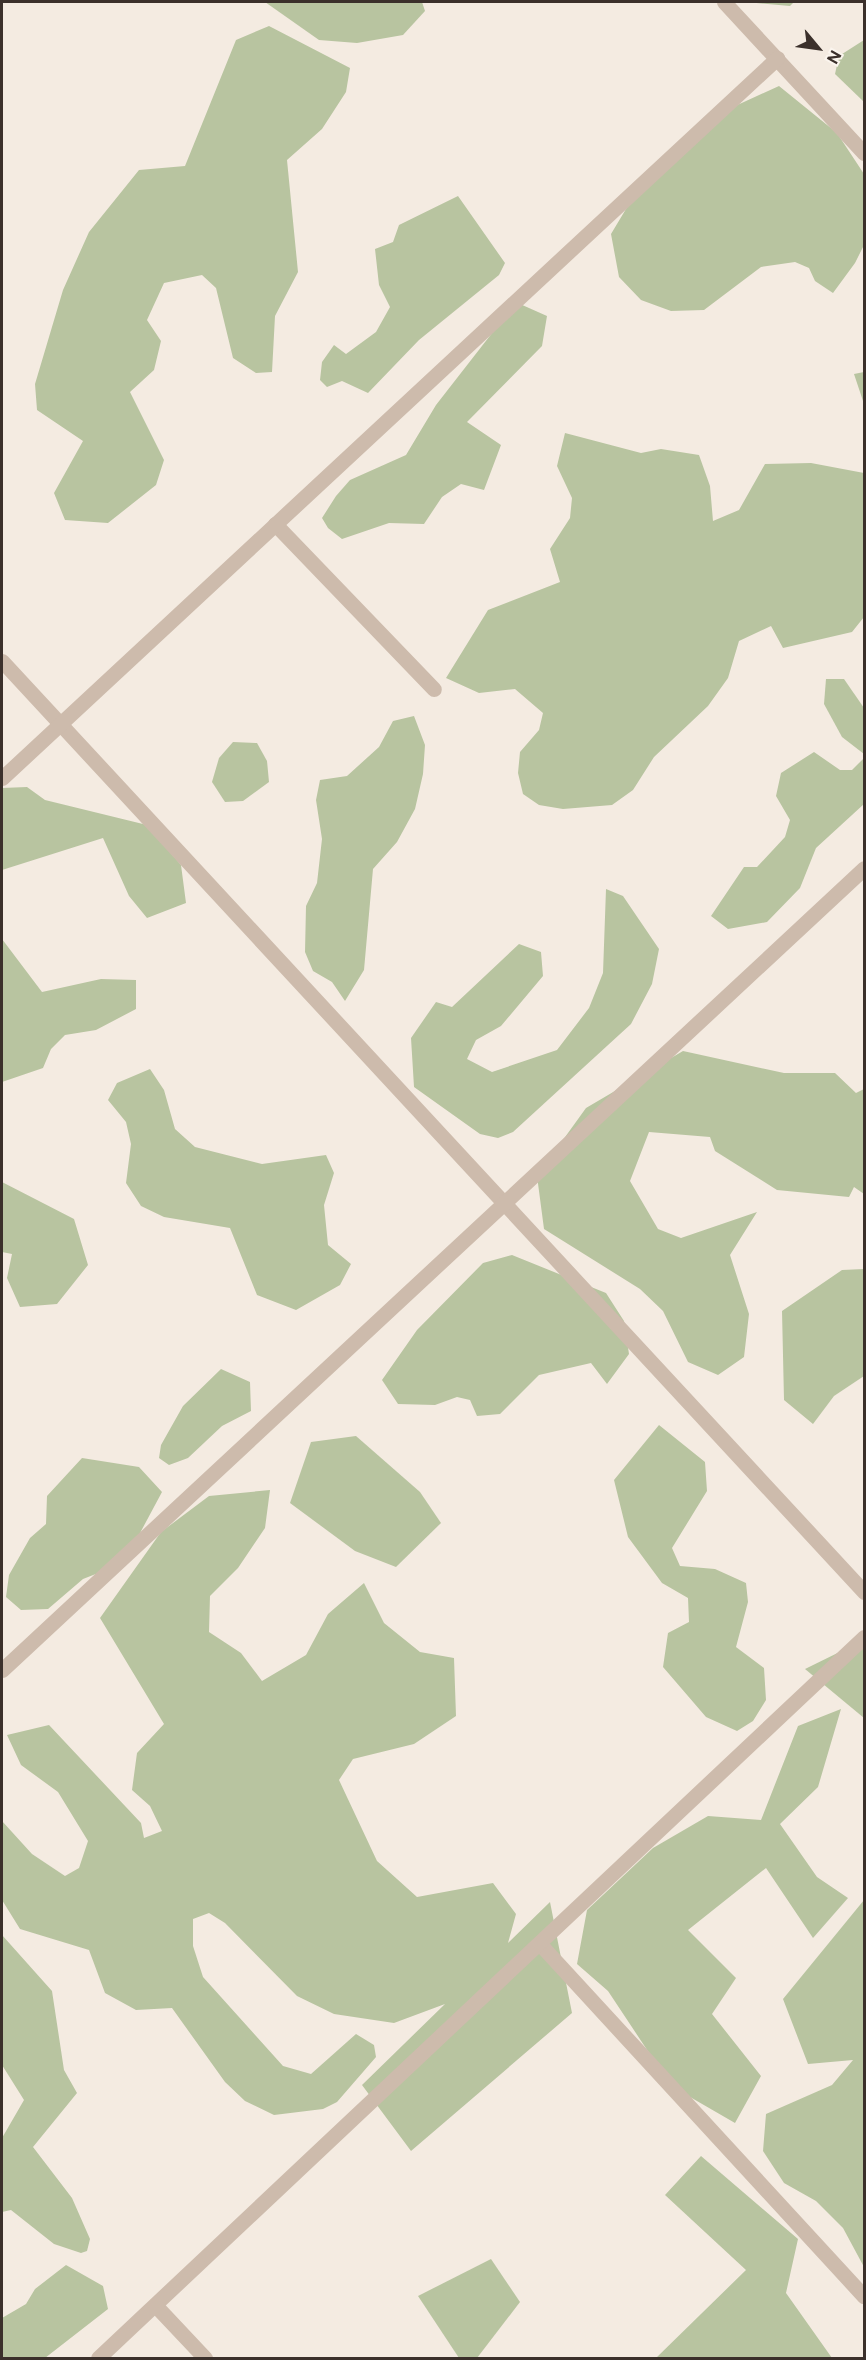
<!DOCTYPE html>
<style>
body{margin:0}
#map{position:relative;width:866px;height:2360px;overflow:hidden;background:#f4ebe1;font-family:Figtree,sans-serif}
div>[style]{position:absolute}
.green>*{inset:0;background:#b8c4a0}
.lane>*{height:15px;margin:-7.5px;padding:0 7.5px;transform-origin:7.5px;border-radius:7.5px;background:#cdbbac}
.street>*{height:15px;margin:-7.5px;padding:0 7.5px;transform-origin:7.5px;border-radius:7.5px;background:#cdbbac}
span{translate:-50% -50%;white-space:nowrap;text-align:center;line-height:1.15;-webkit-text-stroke:6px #fbf5ee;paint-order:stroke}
.frame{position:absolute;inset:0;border:3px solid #3b302b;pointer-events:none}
.north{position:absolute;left:788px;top:18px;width:60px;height:60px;-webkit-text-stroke:4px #fbf5ee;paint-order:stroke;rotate:119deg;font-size:16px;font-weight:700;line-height:24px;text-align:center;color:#3b302b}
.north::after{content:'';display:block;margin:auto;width:21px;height:27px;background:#3b302b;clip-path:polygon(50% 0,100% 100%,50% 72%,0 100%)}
</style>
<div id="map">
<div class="green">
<i style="clip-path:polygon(265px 2px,422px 2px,425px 11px,403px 35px,357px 43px,319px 40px)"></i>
<i style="clip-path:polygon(746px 2px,794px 2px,790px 6px)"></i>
<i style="clip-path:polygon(269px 26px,350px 68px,346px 92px,322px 129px,287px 160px,298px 272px,275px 316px,272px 372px,256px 373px,233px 358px,216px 288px,202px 275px,164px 283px,147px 320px,161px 341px,154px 370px,130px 392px,164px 460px,156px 485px,108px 523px,65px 520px,54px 493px,83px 441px,37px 410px,35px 384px,63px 290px,89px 232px,139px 170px,185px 166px,236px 40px)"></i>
<i style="clip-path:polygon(864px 40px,864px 102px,835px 74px,839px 56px)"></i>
<i style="clip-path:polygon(779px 86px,837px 133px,864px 174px,864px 245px,855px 263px,833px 293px,815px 281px,809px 268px,795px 262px,761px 267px,704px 310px,671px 311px,641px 300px,619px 277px,611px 234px,632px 199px,733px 107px)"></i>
<i style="clip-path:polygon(458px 196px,505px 263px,499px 275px,419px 340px,368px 393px,342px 381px,327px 387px,320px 380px,322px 362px,334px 345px,346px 354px,376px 332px,390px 307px,379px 285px,375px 249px,393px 242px,399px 225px)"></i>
<i style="clip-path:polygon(520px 304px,547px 316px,542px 346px,467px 422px,501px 445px,484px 490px,461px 484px,442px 497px,424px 524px,389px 523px,342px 539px,328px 528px,322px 518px,336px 496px,350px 480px,406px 455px,436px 405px,503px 319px)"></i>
<i style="clip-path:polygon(864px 372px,864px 404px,854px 374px)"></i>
<i style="clip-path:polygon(565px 433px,641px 453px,661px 449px,699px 455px,710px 486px,713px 521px,739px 510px,765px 464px,811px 463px,864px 473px,864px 617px,852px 632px,783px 648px,771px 626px,739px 641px,728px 678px,708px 706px,654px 757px,633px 790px,612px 805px,563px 809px,539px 805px,523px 794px,518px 773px,520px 752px,539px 730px,543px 713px,515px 689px,479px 693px,446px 678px,488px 610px,560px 582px,550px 549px,570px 518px,572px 498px,557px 466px)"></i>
<i style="clip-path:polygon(826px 679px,844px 679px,864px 708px,864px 754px,842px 737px,824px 704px)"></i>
<i style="clip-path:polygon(414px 716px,425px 745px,423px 774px,415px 809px,397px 842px,373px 869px,364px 970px,345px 1001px,332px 982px,313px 971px,305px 952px,306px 906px,317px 883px,322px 839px,316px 800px,320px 780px,347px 776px,379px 747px,393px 721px)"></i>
<i style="clip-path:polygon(233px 742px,257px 743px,267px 761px,269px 782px,243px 801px,225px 802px,212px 782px,219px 758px)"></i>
<i style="clip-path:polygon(814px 752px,840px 770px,852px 770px,864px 758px,864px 804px,816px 848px,800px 888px,767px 922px,728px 929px,711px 916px,744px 867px,757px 867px,785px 837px,790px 820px,776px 796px,781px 773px)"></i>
<i style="clip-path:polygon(27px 787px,45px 800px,147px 825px,181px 865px,186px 903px,147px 918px,129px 896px,103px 838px,2px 870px,2px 788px)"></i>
<i style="clip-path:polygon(606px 889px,623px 896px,659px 949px,652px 984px,631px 1024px,513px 1132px,498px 1138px,480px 1134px,414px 1087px,411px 1038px,436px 1002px,452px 1007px,519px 944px,541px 952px,543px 976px,501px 1026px,476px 1040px,467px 1059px,492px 1072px,557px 1050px,589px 1008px,603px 973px)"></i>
<i style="clip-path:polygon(2px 939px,42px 992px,101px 979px,136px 980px,136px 1009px,96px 1030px,65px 1035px,51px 1049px,43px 1068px,2px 1082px)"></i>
<i style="clip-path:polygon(683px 1051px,784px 1073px,835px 1073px,856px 1093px,864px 1089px,864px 1194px,854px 1187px,849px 1197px,777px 1190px,715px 1151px,710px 1137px,649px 1132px,630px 1181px,658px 1229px,681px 1238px,757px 1212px,730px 1255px,749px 1314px,744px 1357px,718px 1375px,688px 1362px,663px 1311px,640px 1289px,544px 1229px,537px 1176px,586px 1108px)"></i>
<i style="clip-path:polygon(150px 1069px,164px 1090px,175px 1129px,195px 1147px,262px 1164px,326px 1155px,334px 1173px,324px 1205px,328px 1245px,351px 1264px,340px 1285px,296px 1310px,257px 1295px,230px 1228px,164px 1217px,141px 1206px,126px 1183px,131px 1144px,126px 1122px,108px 1100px,117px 1083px)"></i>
<i style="clip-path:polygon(2px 1182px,74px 1219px,88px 1265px,57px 1304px,20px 1307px,7px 1278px,12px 1254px,2px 1252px)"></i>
<i style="clip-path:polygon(512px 1255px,606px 1293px,624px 1321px,629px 1354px,607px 1384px,591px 1363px,539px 1375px,500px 1414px,477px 1416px,470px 1400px,457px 1397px,435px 1405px,398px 1404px,382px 1380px,417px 1330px,483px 1263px)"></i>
<i style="clip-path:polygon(864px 1269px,864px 1376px,834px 1396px,813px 1424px,784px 1400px,782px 1311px,842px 1270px)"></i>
<i style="clip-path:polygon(221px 1369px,250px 1382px,251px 1411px,222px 1426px,188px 1458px,169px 1465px,159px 1458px,161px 1445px,183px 1406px)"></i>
<i style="clip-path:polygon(659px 1425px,705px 1462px,707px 1491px,672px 1548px,680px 1566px,715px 1569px,746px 1583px,748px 1602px,736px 1647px,764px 1668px,766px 1700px,753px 1721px,737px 1731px,706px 1717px,663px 1667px,668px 1633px,689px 1622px,688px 1598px,662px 1583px,628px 1537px,614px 1480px)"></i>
<i style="clip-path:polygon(356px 1436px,420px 1492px,441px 1523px,396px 1567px,355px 1551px,290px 1503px,311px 1442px)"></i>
<i style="clip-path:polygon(82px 1458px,139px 1467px,162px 1492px,132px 1548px,111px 1568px,83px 1579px,48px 1609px,21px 1610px,6px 1597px,9px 1575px,30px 1538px,46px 1524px,47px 1496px)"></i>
<i style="clip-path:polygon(270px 1490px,265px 1528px,238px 1568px,210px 1596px,209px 1632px,241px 1653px,262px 1681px,306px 1655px,328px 1614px,364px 1583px,384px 1623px,420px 1652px,454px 1658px,456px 1716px,414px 1744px,353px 1759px,339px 1780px,377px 1861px,417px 1897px,493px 1883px,516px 1914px,508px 1943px,550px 1902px,572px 2013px,411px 2151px,362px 2085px,445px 2004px,394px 2023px,334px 2014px,297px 1996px,225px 1923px,209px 1913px,193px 1919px,193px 1946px,203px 1977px,283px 2066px,311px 2074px,356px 2034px,374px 2045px,376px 2057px,337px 2102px,323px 2109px,274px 2115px,245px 2101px,225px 2082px,172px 2008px,136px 2010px,105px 1993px,89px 1950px,20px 1929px,2px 1900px,2px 1821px,32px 1854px,65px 1876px,79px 1868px,88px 1841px,58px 1792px,21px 1765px,7px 1735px,49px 1725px,141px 1823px,144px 1838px,162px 1831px,150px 1806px,132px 1790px,137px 1753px,164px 1724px,100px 1618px,161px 1532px,209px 1496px)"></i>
<i style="clip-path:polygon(864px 1640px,864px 1718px,805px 1669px)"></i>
<i style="clip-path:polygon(841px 1709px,818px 1787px,780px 1824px,817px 1877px,848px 1898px,813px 1938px,766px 1868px,688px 1930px,736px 1978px,712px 2014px,761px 2076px,735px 2123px,671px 2086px,608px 1991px,577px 1964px,587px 1910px,653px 1848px,708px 1816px,761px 1820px,798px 1726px)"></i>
<i style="clip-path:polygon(864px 1900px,864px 2267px,843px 2228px,816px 2201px,784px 2183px,763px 2151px,766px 2114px,832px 2085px,853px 2060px,808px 2064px,783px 1999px)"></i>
<i style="clip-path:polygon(2px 1935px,52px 1991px,64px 2070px,77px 2093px,33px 2147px,72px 2198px,90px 2239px,87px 2251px,81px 2253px,54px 2244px,11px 2210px,2px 2212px,2px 2138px,24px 2100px,2px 2065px)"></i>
<i style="clip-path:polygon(701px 2156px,798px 2239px,786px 2293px,832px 2358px,656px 2358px,746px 2270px,665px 2195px)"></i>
<i style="clip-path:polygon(491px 2259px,520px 2302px,477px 2358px,459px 2358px,418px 2296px)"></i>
<i style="clip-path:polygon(66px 2265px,103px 2286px,108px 2309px,45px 2358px,2px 2358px,2px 2318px,26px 2304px,35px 2289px)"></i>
</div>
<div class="lane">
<i style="left:275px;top:524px;width:229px;rotate:46.1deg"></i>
</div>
<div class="street">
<i style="left:724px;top:2px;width:206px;rotate:47.2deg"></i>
<i style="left:2px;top:661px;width:1269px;rotate:47.2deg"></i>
<i style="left:2px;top:778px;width:1058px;rotate:-42.89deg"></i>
<i style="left:2px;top:1670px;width:1177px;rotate:-42.93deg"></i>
<i style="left:539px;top:1943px;width:480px;rotate:47.4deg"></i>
<i style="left:155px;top:2305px;width:73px;rotate:46.7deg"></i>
<i style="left:98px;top:2358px;width:1052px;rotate:-43.27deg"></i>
</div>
<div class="frame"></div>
<div class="north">N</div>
</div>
